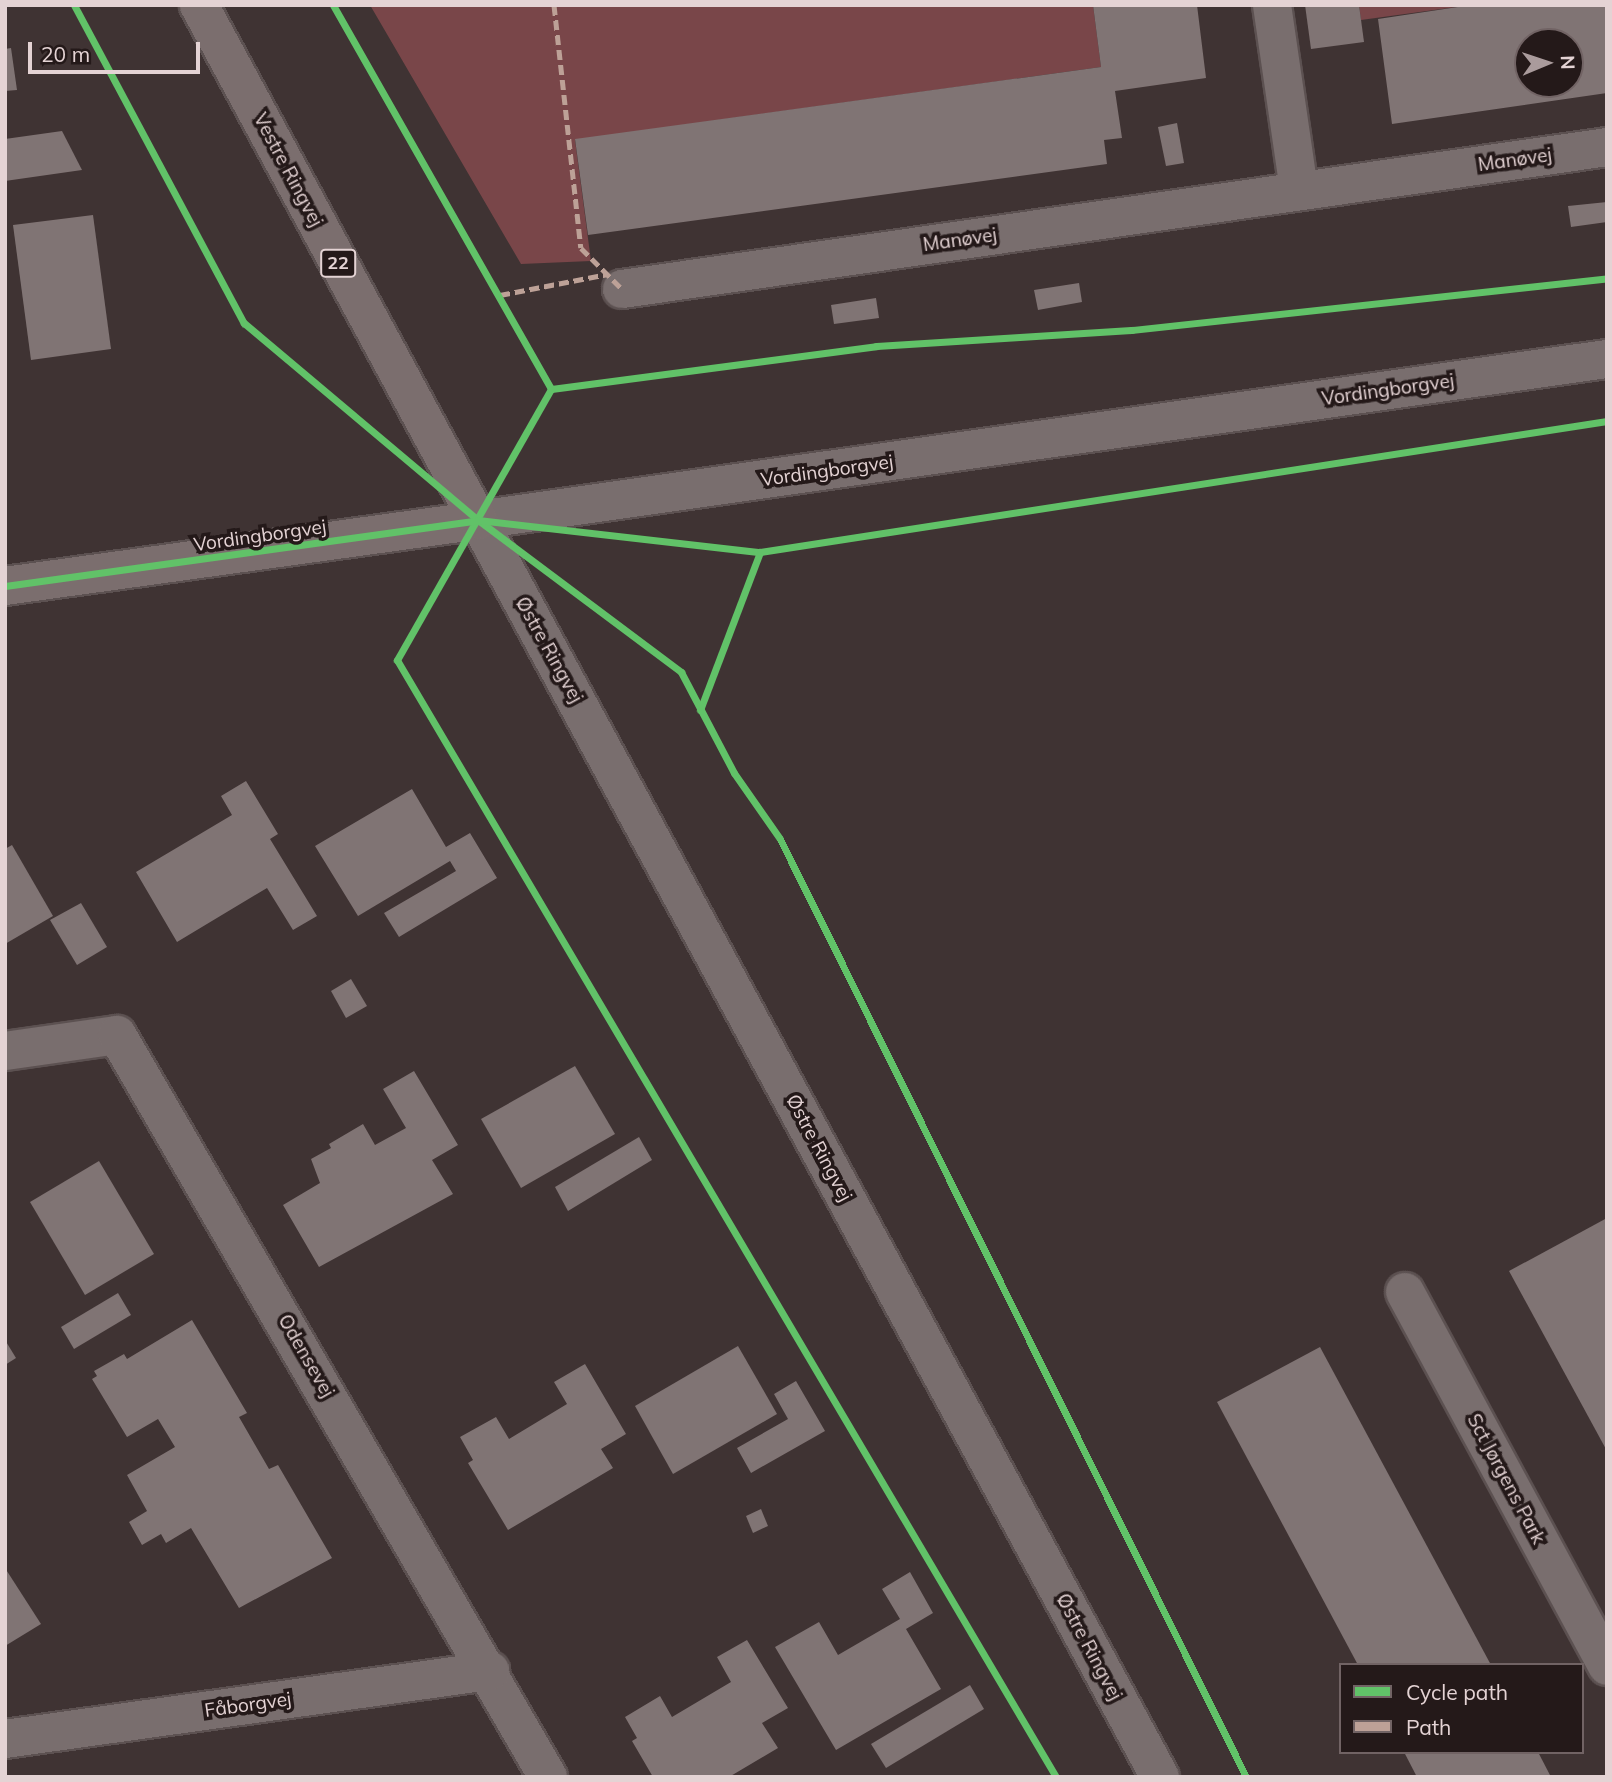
<!DOCTYPE html>
<meta charset="utf-8">
<style>
body{margin:0}
#map{position:relative;width:1612px;height:1782px;overflow:hidden;background:#3f3333;font-family:Mulish,sans-serif}
div>[style]{position:absolute}
.green>*{inset:0;background:#794649}
.building>*{inset:0;background:#807474}
.roads{filter:drop-shadow(2px 0 #5c5151) drop-shadow(-2px 0 #5c5151) drop-shadow(0 2px #5c5151) drop-shadow(0 -2px #5c5151)}
.minor>*{height:38px;margin:-19px;padding:0 19px;transform-origin:19px;border-radius:19px;background:#796e6e}
.major>*{height:38px;margin:-19px;padding:0 19px;transform-origin:19px;border-radius:19px;background:#7b6e6e}
.quiet>*{height:5px;margin-top:-2.5px;transform-origin:0;background:repeating-linear-gradient(90deg,#bda197 0 10px,transparent 0 15px)}
.cycleway>*{height:7px;margin:-3.5px;padding:0 3.5px;transform-origin:3.5px;border-radius:3.5px;background:#61c268}
span{translate:-50% -50%;white-space:nowrap;text-align:center;line-height:1.15;-webkit-text-stroke:7px #241919;paint-order:stroke}
.shield-label span{padding:2px 5px;background:#241919;border:2px solid;border-radius:5px;-webkit-text-stroke-width:0}
.shield-label{font-size:18px;color:#e4d3d4;font-weight:700}
.street-label{font-size:19px;color:#e4d3d4}
.frame{position:absolute;inset:0;border:7px solid #e4d3d4;pointer-events:none}
.legend{position:absolute;left:1339px;top:1663px;width:245px;height:91px;box-sizing:border-box;background:#241919;border:2px solid #716364;margin:0;padding:9px 12px;list-style:none;font-size:21px;color:#e4d3d4}
.legend li{display:flex;align-items:center;gap:14px;height:35px}
.legend b{width:35px;border:2px solid #716364}
.north{position:absolute;left:1514px;top:28px;width:70px;height:70px;box-sizing:border-box;background:#241919;border:2px solid #716364;border-radius:50%;rotate:88deg;font-size:19px;font-weight:700;line-height:28px;text-align:center;color:#e4d3d4}
.north::after{content:'';display:block;margin:auto;width:24px;height:32px;background:#aa9b9c;clip-path:polygon(50% 0,100% 100%,50% 72%,0 100%)}
.scale{position:absolute;left:28px;top:42px;width:172px;height:32px;box-sizing:border-box;border:4px solid #e4d3d4;border-top:0;padding-left:9px;font-size:21px;line-height:24px;white-space:nowrap;color:#e4d3d4;-webkit-text-stroke:5px #241919;paint-order:stroke}
</style>
<div id="map">
<div class="green">
<i style="clip-path:polygon(370px 5px,1093px 5px,1101px 67px,575px 140px,591px 261px,521px 264px)"></i>
<i style="clip-path:polygon(1359px 5px,1471px 5px,1361px 20px)"></i>
</div>
<div class="building">
<i style="clip-path:polygon(1093px 5px,1197px 5px,1206px 78px,1115px 91px,1122px 138px,1104px 140px,1107px 164px,588px 235px,575px 139px,1101px 67px)"></i>
<i style="clip-path:polygon(1305px 5px,1359px 5px,1364px 42px,1311px 49px)"></i>
<i style="clip-path:polygon(evenodd,1471px 5px,1607px 5px,1607px 93px,1392px 124px,1378px 19px,1471px 5px,1528px 42px,1570px 42px,1570px 84px,1528px 84px,1528px 42px)"></i>
<i style="clip-path:polygon(11px 48px,17px 90px,5px 91px,5px 49px)"></i>
<i style="clip-path:polygon(1177px 123px,1184px 163px,1166px 166px,1158px 127px)"></i>
<i style="clip-path:polygon(62px 131px,82px 170px,5px 181px,5px 139px)"></i>
<i style="clip-path:polygon(1607px 202px,1607px 222px,1571px 227px,1568px 206px)"></i>
<i style="clip-path:polygon(93px 215px,111px 349px,31px 360px,13px 225px)"></i>
<i style="clip-path:polygon(1079px 283px,1082px 302px,1038px 310px,1034px 290px)"></i>
<i style="clip-path:polygon(876px 298px,879px 318px,834px 324px,831px 305px)"></i>
<i style="clip-path:polygon(246px 781px,278px 834px,270px 839px,317px 916px,293px 930px,267px 888px,177px 942px,136px 872px,232px 815px,221px 796px)"></i>
<i style="clip-path:polygon(412px 789px,446px 847px,470px 833px,497px 878px,399px 937px,384px 913px,456px 871px,450px 861px,358px 916px,315px 846px)"></i>
<i style="clip-path:polygon(12px 845px,53px 916px,5px 944px,5px 849px)"></i>
<i style="clip-path:polygon(81px 903px,107px 947px,77px 965px,50px 920px)"></i>
<i style="clip-path:polygon(351px 979px,367px 1006px,346px 1018px,331px 991px)"></i>
<i style="clip-path:polygon(575px 1066px,615px 1134px,521px 1188px,481px 1119px)"></i>
<i style="clip-path:polygon(414px 1071px,458px 1145px,432px 1160px,453px 1194px,319px 1267px,283px 1205px,320px 1183px,311px 1159px,331px 1148px,329px 1144px,363px 1124px,375px 1145px,406px 1128px,383px 1089px)"></i>
<i style="clip-path:polygon(639px 1137px,652px 1160px,568px 1211px,555px 1187px)"></i>
<i style="clip-path:polygon(99px 1161px,154px 1254px,85px 1295px,30px 1202px)"></i>
<i style="clip-path:polygon(1607px 1218px,1607px 1451px,1509px 1271px)"></i>
<i style="clip-path:polygon(118px 1293px,131px 1315px,74px 1349px,61px 1327px)"></i>
<i style="clip-path:polygon(192px 1320px,247px 1413px,239px 1417px,269px 1469px,278px 1465px,332px 1558px,239px 1608px,191px 1528px,166px 1543px,161px 1534px,142px 1545px,129px 1522px,147px 1511px,127px 1475px,175px 1447px,158px 1419px,127px 1437px,92px 1379px,97px 1376px,94px 1371px,124px 1354px,127px 1359px)"></i>
<i style="clip-path:polygon(5px 1340px,16px 1358px,5px 1365px)"></i>
<i style="clip-path:polygon(738px 1346px,777px 1414px,673px 1474px,635px 1406px)"></i>
<i style="clip-path:polygon(1320px 1347px,1491px 1665px,1358px 1665px,1217px 1402px)"></i>
<i style="clip-path:polygon(585px 1364px,626px 1434px,601px 1449px,613px 1468px,508px 1530px,468px 1463px,473px 1460px,460px 1437px,496px 1417px,509px 1439px,567px 1404px,554px 1382px)"></i>
<i style="clip-path:polygon(796px 1381px,825px 1431px,751px 1473px,737px 1448px,788px 1419px,774px 1394px)"></i>
<i style="clip-path:polygon(761px 1509px,768px 1526px,753px 1533px,746px 1516px)"></i>
<i style="clip-path:polygon(5px 1568px,41px 1624px,5px 1646px)"></i>
<i style="clip-path:polygon(910px 1572px,933px 1613px,906px 1629px,941px 1689px,836px 1750px,775px 1647px,819px 1622px,838px 1655px,900px 1619px,882px 1589px)"></i>
<i style="clip-path:polygon(747px 1640px,788px 1708px,762px 1723px,778px 1748px,729px 1777px,653px 1777px,632px 1741px,637px 1738px,625px 1717px,660px 1696px,672px 1717px,731px 1682px,717px 1657px)"></i>
<i style="clip-path:polygon(970px 1685px,984px 1709px,886px 1768px,871px 1744px)"></i>
<i style="clip-path:polygon(1404px 1752px,1538px 1752px,1551px 1777px,1417px 1777px)"></i>
</div>
<div class="roads">
<div class="minor">
<i style="left:1272px;top:5px;width:188px;rotate:81.7deg"></i>
<i style="left:622px;top:289px;width:995px;rotate:-8.2deg"></i>
<i style="left:5px;top:1051px;width:113px;rotate:-8.1deg"></i>
<i style="left:117px;top:1035px;width:858px;rotate:59.85deg"></i>
<i style="left:1405px;top:1292px;width:425px;rotate:61.6deg"></i>
<i style="left:5px;top:1739px;width:490px;rotate:-8deg"></i>
<i style="left:1160px;top:1777px;width:1430px;rotate:-118.48deg"></i>
<i style="left:478px;top:520px;width:1140px;rotate:-8.12deg"></i>
</div>
<div class="major">
<i style="left:5px;top:586px;width:478px;rotate:-7.9deg"></i>
<i style="left:478px;top:520px;width:586px;rotate:-118.45deg"></i>
</div>
</div>
<div class="quiet">
<i style="left:554px;top:5px;width:244px;rotate:83.7deg"></i>
<i style="left:581px;top:248px;width:58px;rotate:45deg"></i>
<i style="left:500px;top:295px;width:110px;rotate:-11deg"></i>
</div>
<div class="cycleway">
<i style="left:74px;top:5px;width:361px;rotate:61.9deg"></i>
<i style="left:244px;top:323px;width:306px;rotate:40.1deg"></i>
<i style="left:478px;top:520px;width:254px;rotate:36.8deg"></i>
<i style="left:681px;top:672px;width:114px;rotate:62.3deg"></i>
<i style="left:734px;top:773px;width:80px;rotate:55.1deg"></i>
<i style="left:780px;top:839px;width:1047px;rotate:63.58deg"></i>
<i style="left:333px;top:5px;width:442px;rotate:60.4deg"></i>
<i style="left:551px;top:389px;width:312px;rotate:119.6deg"></i>
<i style="left:397px;top:660px;width:1297px;rotate:59.46deg"></i>
<i style="left:551px;top:389px;width:328px;rotate:-7.5deg"></i>
<i style="left:876px;top:346px;width:256px;rotate:-3.6deg"></i>
<i style="left:1132px;top:330px;width:478px;rotate:-6.2deg"></i>
<i style="left:5px;top:586px;width:478px;rotate:-7.9deg"></i>
<i style="left:478px;top:520px;width:284px;rotate:6.5deg"></i>
<i style="left:760px;top:552px;width:857px;rotate:-8.79deg"></i>
<i style="left:700px;top:710px;width:169px;rotate:-69.2deg"></i>
</div>
<div class="shield-label">
<span style="left:338px;top:263px">22</span>
</div>
<div class="street-label">
<span style="left:1515px;top:160px;rotate:-8deg">Manøvej</span>
<span style="left:288px;top:170px;rotate:62deg">Vestre Ringvej</span>
<span style="left:960px;top:240px;rotate:-8deg">Manøvej</span>
<span style="left:1388px;top:390px;rotate:-8deg">Vordingborgvej</span>
<span style="left:827px;top:471px;rotate:-8deg">Vordingborgvej</span>
<span style="left:260px;top:536px;rotate:-8deg">Vordingborgvej</span>
<span style="left:549px;top:650px;rotate:61deg">Østre Ringvej</span>
<span style="left:819px;top:1148px;rotate:62deg">Østre Ringvej</span>
<span style="left:306px;top:1356px;rotate:60deg">Odensevej</span>
<span style="left:1506px;top:1479px;rotate:62deg">Sct Jørgens Park</span>
<span style="left:1089px;top:1647px;rotate:62deg">Østre Ringvej</span>
<span style="left:248px;top:1705px;rotate:-8deg">Fåborgvej</span>
</div>
<div class="frame"></div>
<ul class="legend">
<li><b style="height:9px;background:#61c268"></b>Cycle path</li>
<li><b style="height:9px;background:#bda197"></b>Path</li>
</ul>
<div class="north">N</div>
<div class="scale">20 m</div>
</div>
